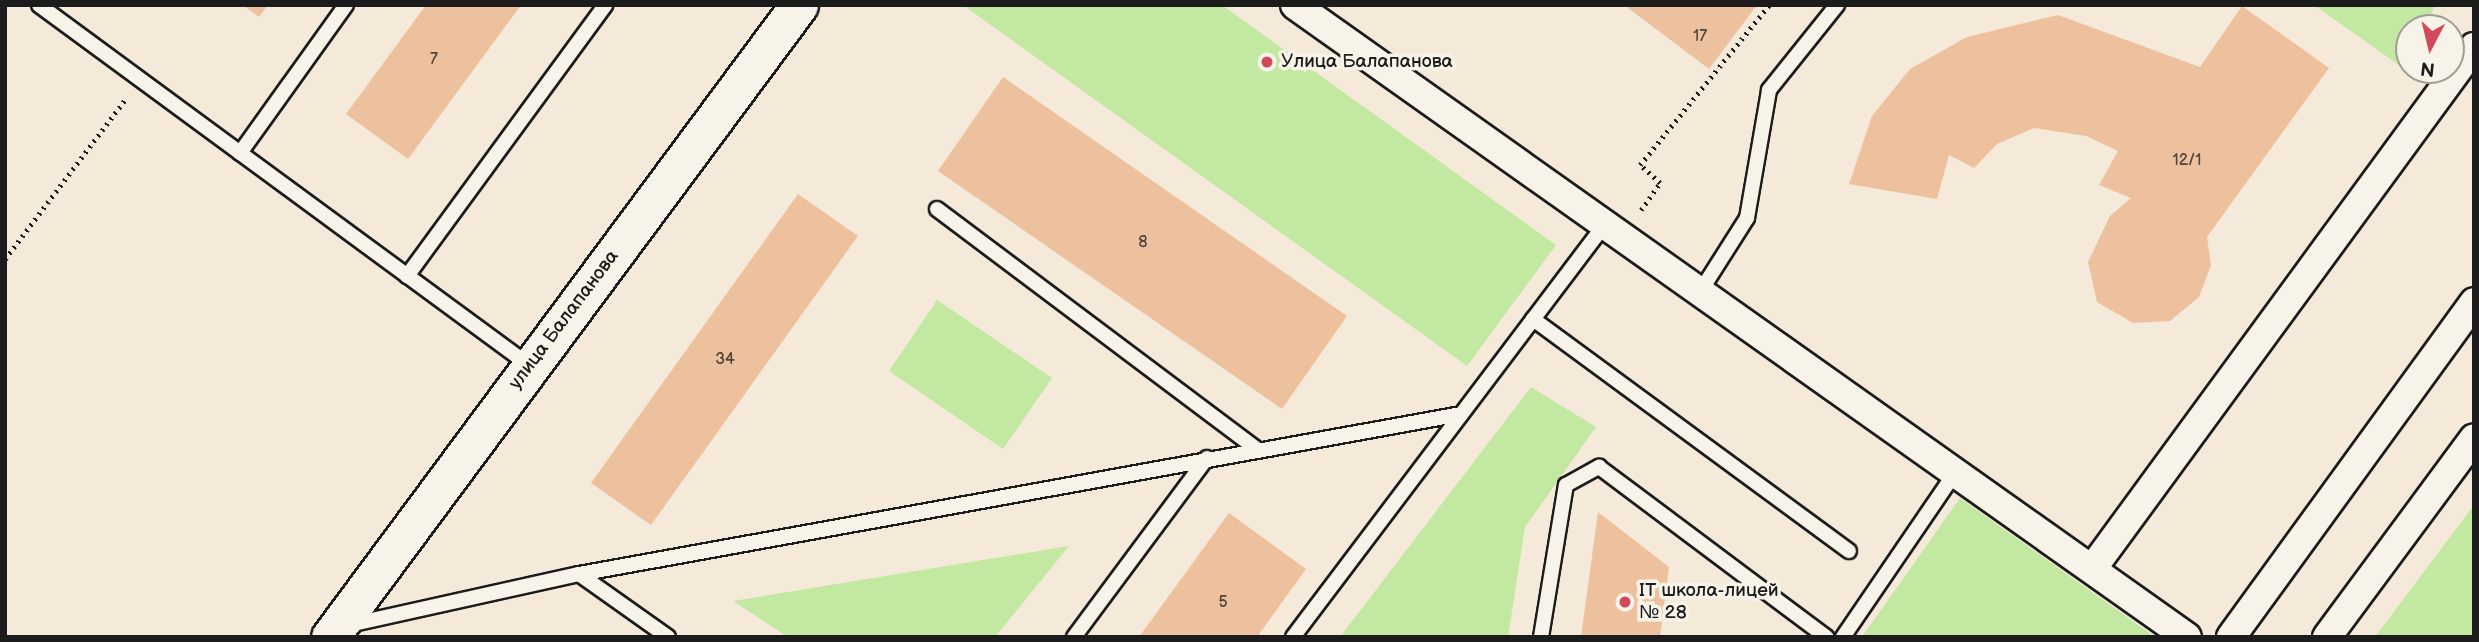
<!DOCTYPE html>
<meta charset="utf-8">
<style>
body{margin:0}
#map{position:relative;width:2479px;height:642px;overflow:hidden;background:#f5e9d9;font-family:"Balsamiq Sans",sans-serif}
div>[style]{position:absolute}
.green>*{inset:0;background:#c2e8a2}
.building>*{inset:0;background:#edc19d}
.path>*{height:4.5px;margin-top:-2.25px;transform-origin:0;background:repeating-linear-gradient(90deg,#1c1c1c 0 2px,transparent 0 7px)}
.roads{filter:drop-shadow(2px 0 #1c1c1c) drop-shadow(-2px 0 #1c1c1c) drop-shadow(0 2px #1c1c1c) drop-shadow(0 -2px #1c1c1c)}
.service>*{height:14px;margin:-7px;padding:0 7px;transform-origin:7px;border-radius:7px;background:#f7f3e8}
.minor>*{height:28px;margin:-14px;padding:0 14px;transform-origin:14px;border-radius:14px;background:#f7f3e8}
.tertiary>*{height:37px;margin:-18.5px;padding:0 18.5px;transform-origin:18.5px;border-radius:18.5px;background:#f7f3e8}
.dots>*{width:19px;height:19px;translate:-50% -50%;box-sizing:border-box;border:4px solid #f7f3e8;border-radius:50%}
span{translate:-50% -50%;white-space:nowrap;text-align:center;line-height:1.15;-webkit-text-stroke:7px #f7f3e8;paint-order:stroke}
.number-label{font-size:16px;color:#50453c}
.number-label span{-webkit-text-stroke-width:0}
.poi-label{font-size:19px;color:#1c1c1c}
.left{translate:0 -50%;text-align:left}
.street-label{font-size:19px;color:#1c1c1c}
.frame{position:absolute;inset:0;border:7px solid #1c1c1c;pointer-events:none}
.north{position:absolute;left:2395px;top:14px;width:70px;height:70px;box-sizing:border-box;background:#f7f3e8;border:2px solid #9f9d96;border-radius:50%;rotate:187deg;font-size:19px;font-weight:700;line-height:28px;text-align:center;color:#1c1c1c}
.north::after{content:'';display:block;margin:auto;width:24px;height:32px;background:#d1495b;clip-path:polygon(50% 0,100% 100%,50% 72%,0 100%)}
</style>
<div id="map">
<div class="green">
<i style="clip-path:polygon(963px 5px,1222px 5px,1556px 245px,1467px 366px)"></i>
<i style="clip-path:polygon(2314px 5px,2435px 5px,2425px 28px,2409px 28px,2406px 70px)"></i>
<i style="clip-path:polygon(937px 300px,1052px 378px,1003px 449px,889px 371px)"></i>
<i style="clip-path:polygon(1531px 387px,1596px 427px,1525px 527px,1508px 637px,1340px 637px)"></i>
<i style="clip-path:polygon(1960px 498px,2155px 637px,1862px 637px)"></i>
<i style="clip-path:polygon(2474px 505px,2474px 637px,2375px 637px)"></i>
<i style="clip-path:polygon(1069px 546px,995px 637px,788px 637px,733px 601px)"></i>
</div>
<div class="building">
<i style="clip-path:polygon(243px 5px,268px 5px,259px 17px)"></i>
<i style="clip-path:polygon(426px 5px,521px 5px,408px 159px,346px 114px)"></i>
<i style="clip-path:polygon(1624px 5px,1757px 5px,1709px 69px)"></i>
<i style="clip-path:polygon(2242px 6px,2329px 68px,2207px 237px,2211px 265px,2199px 297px,2170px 321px,2133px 323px,2097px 302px,2088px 262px,2110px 216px,2131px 198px,2099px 185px,2118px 151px,2086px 136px,2034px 128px,1997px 144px,1974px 168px,1949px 155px,1937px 199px,1849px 184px,1872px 116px,1910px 69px,1967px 37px,2058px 15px,2200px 67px)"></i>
<i style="clip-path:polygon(1003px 77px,1347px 316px,1282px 409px,938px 171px)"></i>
<i style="clip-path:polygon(798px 194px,858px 236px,651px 525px,591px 483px)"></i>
<i style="clip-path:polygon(1598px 512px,1669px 567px,1660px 637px,1581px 637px)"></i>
<i style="clip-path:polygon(1229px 513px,1306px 569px,1257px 637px,1139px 637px)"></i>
</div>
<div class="path">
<i style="left:1641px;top:210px;width:33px;rotate:-55deg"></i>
<i style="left:1660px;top:183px;width:27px;rotate:-138deg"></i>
<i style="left:1640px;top:165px;width:206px;rotate:-51.1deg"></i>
<i style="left:5px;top:259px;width:199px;rotate:-53deg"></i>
</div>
<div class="roads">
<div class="service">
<i style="left:39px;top:5px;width:609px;rotate:36.32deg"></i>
<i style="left:240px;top:153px;width:182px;rotate:-54.4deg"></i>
<i style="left:937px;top:209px;width:400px;rotate:36.9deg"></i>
<i style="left:407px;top:276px;width:336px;rotate:-53.8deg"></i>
<i style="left:1700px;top:292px;width:88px;rotate:-57.6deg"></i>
<i style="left:1747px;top:218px;width:130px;rotate:-80.2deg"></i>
<i style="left:1769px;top:90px;width:109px;rotate:-51.3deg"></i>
<i style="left:1533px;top:319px;width:392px;rotate:36.3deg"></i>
<i style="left:579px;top:574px;width:109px;rotate:35.3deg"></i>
<i style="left:349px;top:625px;width:236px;rotate:-12.5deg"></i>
<i style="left:579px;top:574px;width:896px;rotate:-10.28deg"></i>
<i style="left:1074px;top:637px;width:223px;rotate:-53.4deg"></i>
<i style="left:1293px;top:637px;width:518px;rotate:-52.93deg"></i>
<i style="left:1541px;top:637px;width:154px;rotate:-80.7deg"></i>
<i style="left:1566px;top:485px;width:38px;rotate:-29deg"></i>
<i style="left:1599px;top:467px;width:284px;rotate:36.8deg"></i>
<i style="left:1843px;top:637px;width:199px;rotate:-55.7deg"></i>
</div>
<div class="minor">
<i style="left:1295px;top:5px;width:1093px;rotate:35.32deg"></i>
<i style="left:2092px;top:569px;width:647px;rotate:-53.8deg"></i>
<i style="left:2231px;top:637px;width:414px;rotate:-54deg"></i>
<i style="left:2327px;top:637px;width:247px;rotate:-53.5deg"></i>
</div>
<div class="tertiary">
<i style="left:330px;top:637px;width:787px;rotate:-53.42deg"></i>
</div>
</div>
<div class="dots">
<i style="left:1267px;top:62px;background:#d1495b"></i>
<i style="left:1625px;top:602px;background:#d1495b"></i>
</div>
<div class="number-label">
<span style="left:1700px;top:37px">17</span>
<span style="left:434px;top:60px">7</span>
<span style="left:2187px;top:161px">12/1</span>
<span style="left:1143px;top:243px">8</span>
<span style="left:725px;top:360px">34</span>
<span style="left:1223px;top:603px">5</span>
</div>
<div class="poi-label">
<span class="left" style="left:1281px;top:62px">Улица Балапанова</span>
<span class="left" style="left:1639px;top:602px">IT школа-лицей<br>№ 28</span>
</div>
<div class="street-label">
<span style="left:564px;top:320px;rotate:-53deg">улица Балапанова</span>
</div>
<div class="frame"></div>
<div class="north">N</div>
</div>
